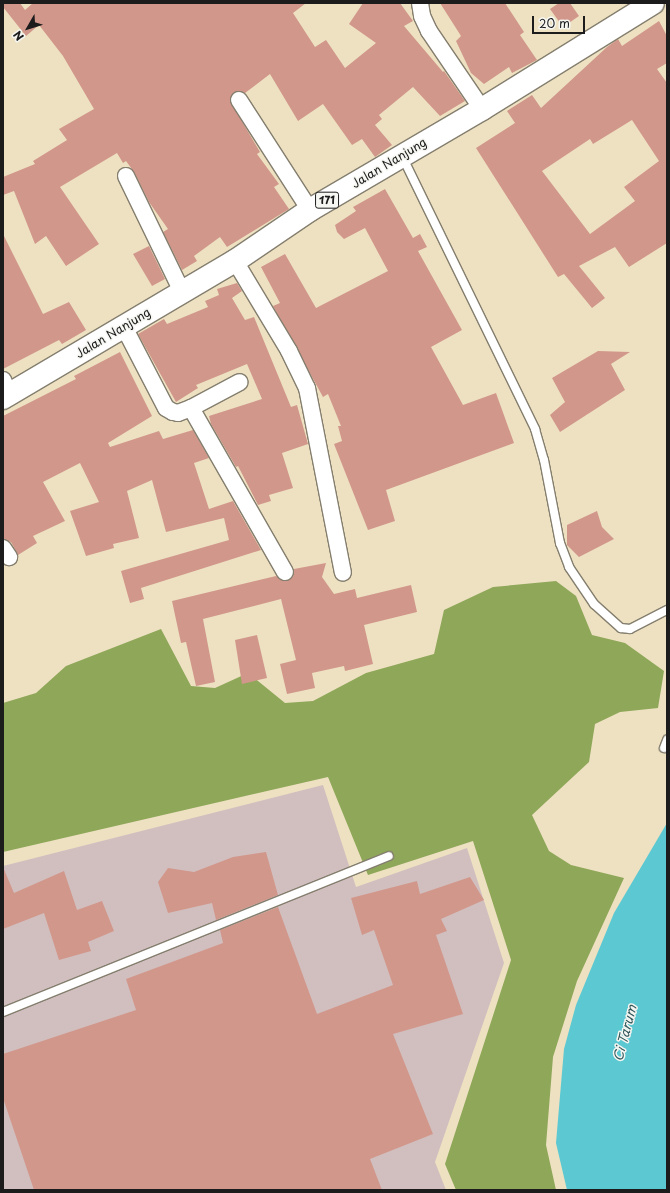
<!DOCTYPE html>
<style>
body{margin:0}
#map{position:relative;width:670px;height:1193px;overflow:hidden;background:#ede1c1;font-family:"Playpen Sans",sans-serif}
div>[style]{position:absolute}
.industrial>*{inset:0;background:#d1bfbf}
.forest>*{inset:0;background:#8fa759}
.water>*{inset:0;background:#5bc8d2}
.building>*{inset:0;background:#d2978b}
.roads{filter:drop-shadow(1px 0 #847e6e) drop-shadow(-1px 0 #847e6e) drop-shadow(0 1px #847e6e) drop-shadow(0 -1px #847e6e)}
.service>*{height:8px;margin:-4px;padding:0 4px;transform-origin:4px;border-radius:4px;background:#fff}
.minor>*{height:16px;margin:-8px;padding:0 8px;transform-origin:8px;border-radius:8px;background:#fff}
.primary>*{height:22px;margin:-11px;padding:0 11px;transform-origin:11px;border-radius:11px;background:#fff}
span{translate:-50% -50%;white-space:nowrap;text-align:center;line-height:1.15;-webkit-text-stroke:3px #f6f6f2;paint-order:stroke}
.shield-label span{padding:1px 3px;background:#f6f6f2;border:1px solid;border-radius:3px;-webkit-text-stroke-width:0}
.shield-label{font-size:11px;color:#1c1c1c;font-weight:700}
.street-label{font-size:12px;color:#1c1c1c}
.water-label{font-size:13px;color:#32585c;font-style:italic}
.frame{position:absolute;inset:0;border:4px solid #1c1c1c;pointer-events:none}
.north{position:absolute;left:8px;top:8px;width:40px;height:40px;-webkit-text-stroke:3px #f6f6f2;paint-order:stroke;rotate:231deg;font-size:11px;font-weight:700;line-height:16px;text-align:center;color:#1c1c1c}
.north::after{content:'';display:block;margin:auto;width:14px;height:18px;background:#1c1c1c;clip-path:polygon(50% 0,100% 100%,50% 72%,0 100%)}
.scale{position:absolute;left:532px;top:16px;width:53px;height:18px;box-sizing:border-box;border:2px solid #1c1c1c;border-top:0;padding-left:5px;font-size:12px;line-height:14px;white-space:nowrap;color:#1c1c1c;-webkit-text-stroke:3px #f6f6f2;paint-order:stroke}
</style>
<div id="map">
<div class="industrial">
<i style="clip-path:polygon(323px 785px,356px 887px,467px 848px,504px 963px,435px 1162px,446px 1190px,3px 1190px,3px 866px)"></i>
</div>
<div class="forest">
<i style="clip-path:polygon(556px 581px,576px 596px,592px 635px,625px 643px,664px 671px,658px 708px,620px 712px,595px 724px,589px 762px,532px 815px,549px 851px,571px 865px,624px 878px,577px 981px,553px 1057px,546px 1145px,556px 1190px,456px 1190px,445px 1164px,511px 960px,473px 841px,368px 875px,328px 777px,3px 852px,3px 703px,36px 693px,66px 666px,161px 629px,191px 686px,215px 688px,248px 673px,285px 703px,313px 701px,366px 673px,434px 654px,444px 610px,493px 587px)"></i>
</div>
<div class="water">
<i style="clip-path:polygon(667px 823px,667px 1190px,567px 1190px,556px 1143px,564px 1049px,576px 1005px,614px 913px)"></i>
</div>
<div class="building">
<i style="clip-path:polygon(3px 3px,20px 3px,25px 10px,33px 3px,306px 3px,293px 13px,315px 47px,326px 40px,345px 68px,376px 43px,349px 24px,363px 3px,400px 3px,413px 21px,404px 26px,443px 72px,444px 71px,465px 101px,440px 116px,413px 87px,379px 115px,382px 119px,375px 125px,392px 145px,375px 157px,362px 139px,352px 145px,323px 104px,298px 121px,270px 74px,245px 93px,234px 92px,230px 101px,260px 152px,257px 154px,279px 184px,274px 187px,289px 209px,227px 247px,220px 237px,194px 256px,197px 261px,182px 270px,163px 232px,168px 229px,149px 202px,134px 172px,126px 161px,123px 163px,117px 153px,60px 187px,99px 244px,66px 266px,46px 236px,35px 244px,14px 191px,3px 195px,3px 177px,35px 164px,33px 161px,67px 140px,59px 129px,94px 109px,63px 56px,39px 25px,26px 36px,3px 7px)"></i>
<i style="clip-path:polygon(440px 3px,505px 3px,524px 32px,520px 35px,537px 60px,512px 73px,509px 67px,484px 84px,471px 73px,456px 41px,461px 36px)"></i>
<i style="clip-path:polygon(559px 3px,570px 3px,579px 16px,563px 27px,550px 9px)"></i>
<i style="clip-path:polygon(evenodd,659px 21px,667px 36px,667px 63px,657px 69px,667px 83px,667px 243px,629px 267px,615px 247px,579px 266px,605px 298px,592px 308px,564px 274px,558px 277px,476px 148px,515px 123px,507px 111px,532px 95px,541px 108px,607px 47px,618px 39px,622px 46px,659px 21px,632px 120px,659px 161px,624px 187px,635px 201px,590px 234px,542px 171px,590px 139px,593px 144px,632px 120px)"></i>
<i style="clip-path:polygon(385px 189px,413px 238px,420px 234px,427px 247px,418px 251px,462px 330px,431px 347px,463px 405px,496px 393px,514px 443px,386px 490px,395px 521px,368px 530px,334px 444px,342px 441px,338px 426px,341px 426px,328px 394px,323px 397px,273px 306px,280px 303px,261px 267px,285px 254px,316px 308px,388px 271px,365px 228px,344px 239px,337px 232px,335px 225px,356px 211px,353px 207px)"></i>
<i style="clip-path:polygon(3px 234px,43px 314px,69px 302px,86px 330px,62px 344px,59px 340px,3px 369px)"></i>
<i style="clip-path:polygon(149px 246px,165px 279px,152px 286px,133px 254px)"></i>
<i style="clip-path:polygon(237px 283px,242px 291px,232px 298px,245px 320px,254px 317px,291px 407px,297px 405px,308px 444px,282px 453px,293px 488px,269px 495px,271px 501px,258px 505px,238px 466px,236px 467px,211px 424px,209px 416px,262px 399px,247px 364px,196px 385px,198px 388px,176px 402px,138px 334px,164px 319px,167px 324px,208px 307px,205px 301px,219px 295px,217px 289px)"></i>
<i style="clip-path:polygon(598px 351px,630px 352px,611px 364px,625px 390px,560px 432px,550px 415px,565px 402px,552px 378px)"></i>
<i style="clip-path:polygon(120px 352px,152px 416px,108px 443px,110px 447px,159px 431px,163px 439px,193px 430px,209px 458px,194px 463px,209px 509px,233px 501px,261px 550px,141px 588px,144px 599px,130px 603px,121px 571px,229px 540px,224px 518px,166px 532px,152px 480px,127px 491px,139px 538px,113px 544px,114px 548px,86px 556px,70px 511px,99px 502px,80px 463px,43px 482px,65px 521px,33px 536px,37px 543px,18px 555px,11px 542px,3px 539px,3px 416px,76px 379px,74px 376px)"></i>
<i style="clip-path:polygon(597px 511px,602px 527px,614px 539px,579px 557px,567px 545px,567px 525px)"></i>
<i style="clip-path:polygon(326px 563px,322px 577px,334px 594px,355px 589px,357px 598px,411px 585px,417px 612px,364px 625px,373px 664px,345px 671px,344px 666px,312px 673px,315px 688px,287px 694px,280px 664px,296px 660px,281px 599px,203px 619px,215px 682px,196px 686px,186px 642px,181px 643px,172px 601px,276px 576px,285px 581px,293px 577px,294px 569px)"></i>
<i style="clip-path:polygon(257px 635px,267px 678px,242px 684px,235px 640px)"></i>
<i style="clip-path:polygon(266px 852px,278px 895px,216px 920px,212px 903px,168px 913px,158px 882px,168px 868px,194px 872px,233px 857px)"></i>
<i style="clip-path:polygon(3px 867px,14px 893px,64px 871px,77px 910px,102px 901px,114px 931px,88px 942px,91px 951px,59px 960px,44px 913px,3px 929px)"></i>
<i style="clip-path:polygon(470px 877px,484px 900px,441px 919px,447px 931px,436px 935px,463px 1014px,393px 1034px,433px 1134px,370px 1159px,382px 1190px,34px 1190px,3px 1098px,3px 1054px,136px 1010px,126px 979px,223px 943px,220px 930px,278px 907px,317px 1014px,393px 985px,374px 930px,362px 935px,351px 898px,417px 881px,420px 894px)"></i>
</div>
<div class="roads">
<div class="service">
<i style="left:402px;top:156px;width:304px;rotate:64deg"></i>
<i style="left:535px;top:429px;width:32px;rotate:74deg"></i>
<i style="left:544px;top:460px;width:85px;rotate:79.1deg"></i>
<i style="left:560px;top:543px;width:26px;rotate:69deg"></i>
<i style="left:569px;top:567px;width:45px;rotate:56deg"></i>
<i style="left:594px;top:604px;width:36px;rotate:42deg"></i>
<i style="left:621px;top:628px;width:9px;rotate:6deg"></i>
<i style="left:630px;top:629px;width:42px;rotate:-27.2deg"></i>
<i style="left:664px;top:748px;width:9px;rotate:-69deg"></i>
<i style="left:3px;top:1012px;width:416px;rotate:-22deg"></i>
</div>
<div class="minor">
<i style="left:420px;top:3px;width:13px;rotate:81deg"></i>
<i style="left:422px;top:16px;width:17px;rotate:65deg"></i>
<i style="left:429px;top:31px;width:94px;rotate:55.8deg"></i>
<i style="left:239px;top:100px;width:131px;rotate:57.2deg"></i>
<i style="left:126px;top:176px;width:129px;rotate:64.2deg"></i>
<i style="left:235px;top:261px;width:105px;rotate:59deg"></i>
<i style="left:289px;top:351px;width:41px;rotate:64.1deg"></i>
<i style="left:307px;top:388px;width:188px;rotate:79deg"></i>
<i style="left:124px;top:327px;width:91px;rotate:62.6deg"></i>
<i style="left:166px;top:408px;width:8px;rotate:30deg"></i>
<i style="left:173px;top:412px;width:5px;rotate:11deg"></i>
<i style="left:178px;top:413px;width:14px;rotate:-21deg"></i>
<i style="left:191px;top:408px;width:55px;rotate:-28deg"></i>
<i style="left:3px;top:380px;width:15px;rotate:67deg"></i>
<i style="left:191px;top:408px;width:189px;rotate:60.2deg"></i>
<i style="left:3px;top:548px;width:11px;rotate:56deg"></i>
</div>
<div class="primary">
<i style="left:3px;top:398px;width:269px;rotate:-30.6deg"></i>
<i style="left:235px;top:261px;width:91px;rotate:-34.2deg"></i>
<i style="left:310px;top:210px;width:199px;rotate:-30.4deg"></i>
<i style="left:482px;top:109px;width:201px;rotate:-31.8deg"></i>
</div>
</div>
<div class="shield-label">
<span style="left:327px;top:200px">171</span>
</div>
<div class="street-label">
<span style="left:389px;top:163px;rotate:-31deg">Jalan Nanjung</span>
<span style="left:113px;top:333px;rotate:-31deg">Jalan Nanjung</span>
</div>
<div class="water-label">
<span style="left:625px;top:1033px;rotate:-75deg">Ci Tarum</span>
</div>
<div class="frame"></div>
<div class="north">N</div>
<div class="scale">20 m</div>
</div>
